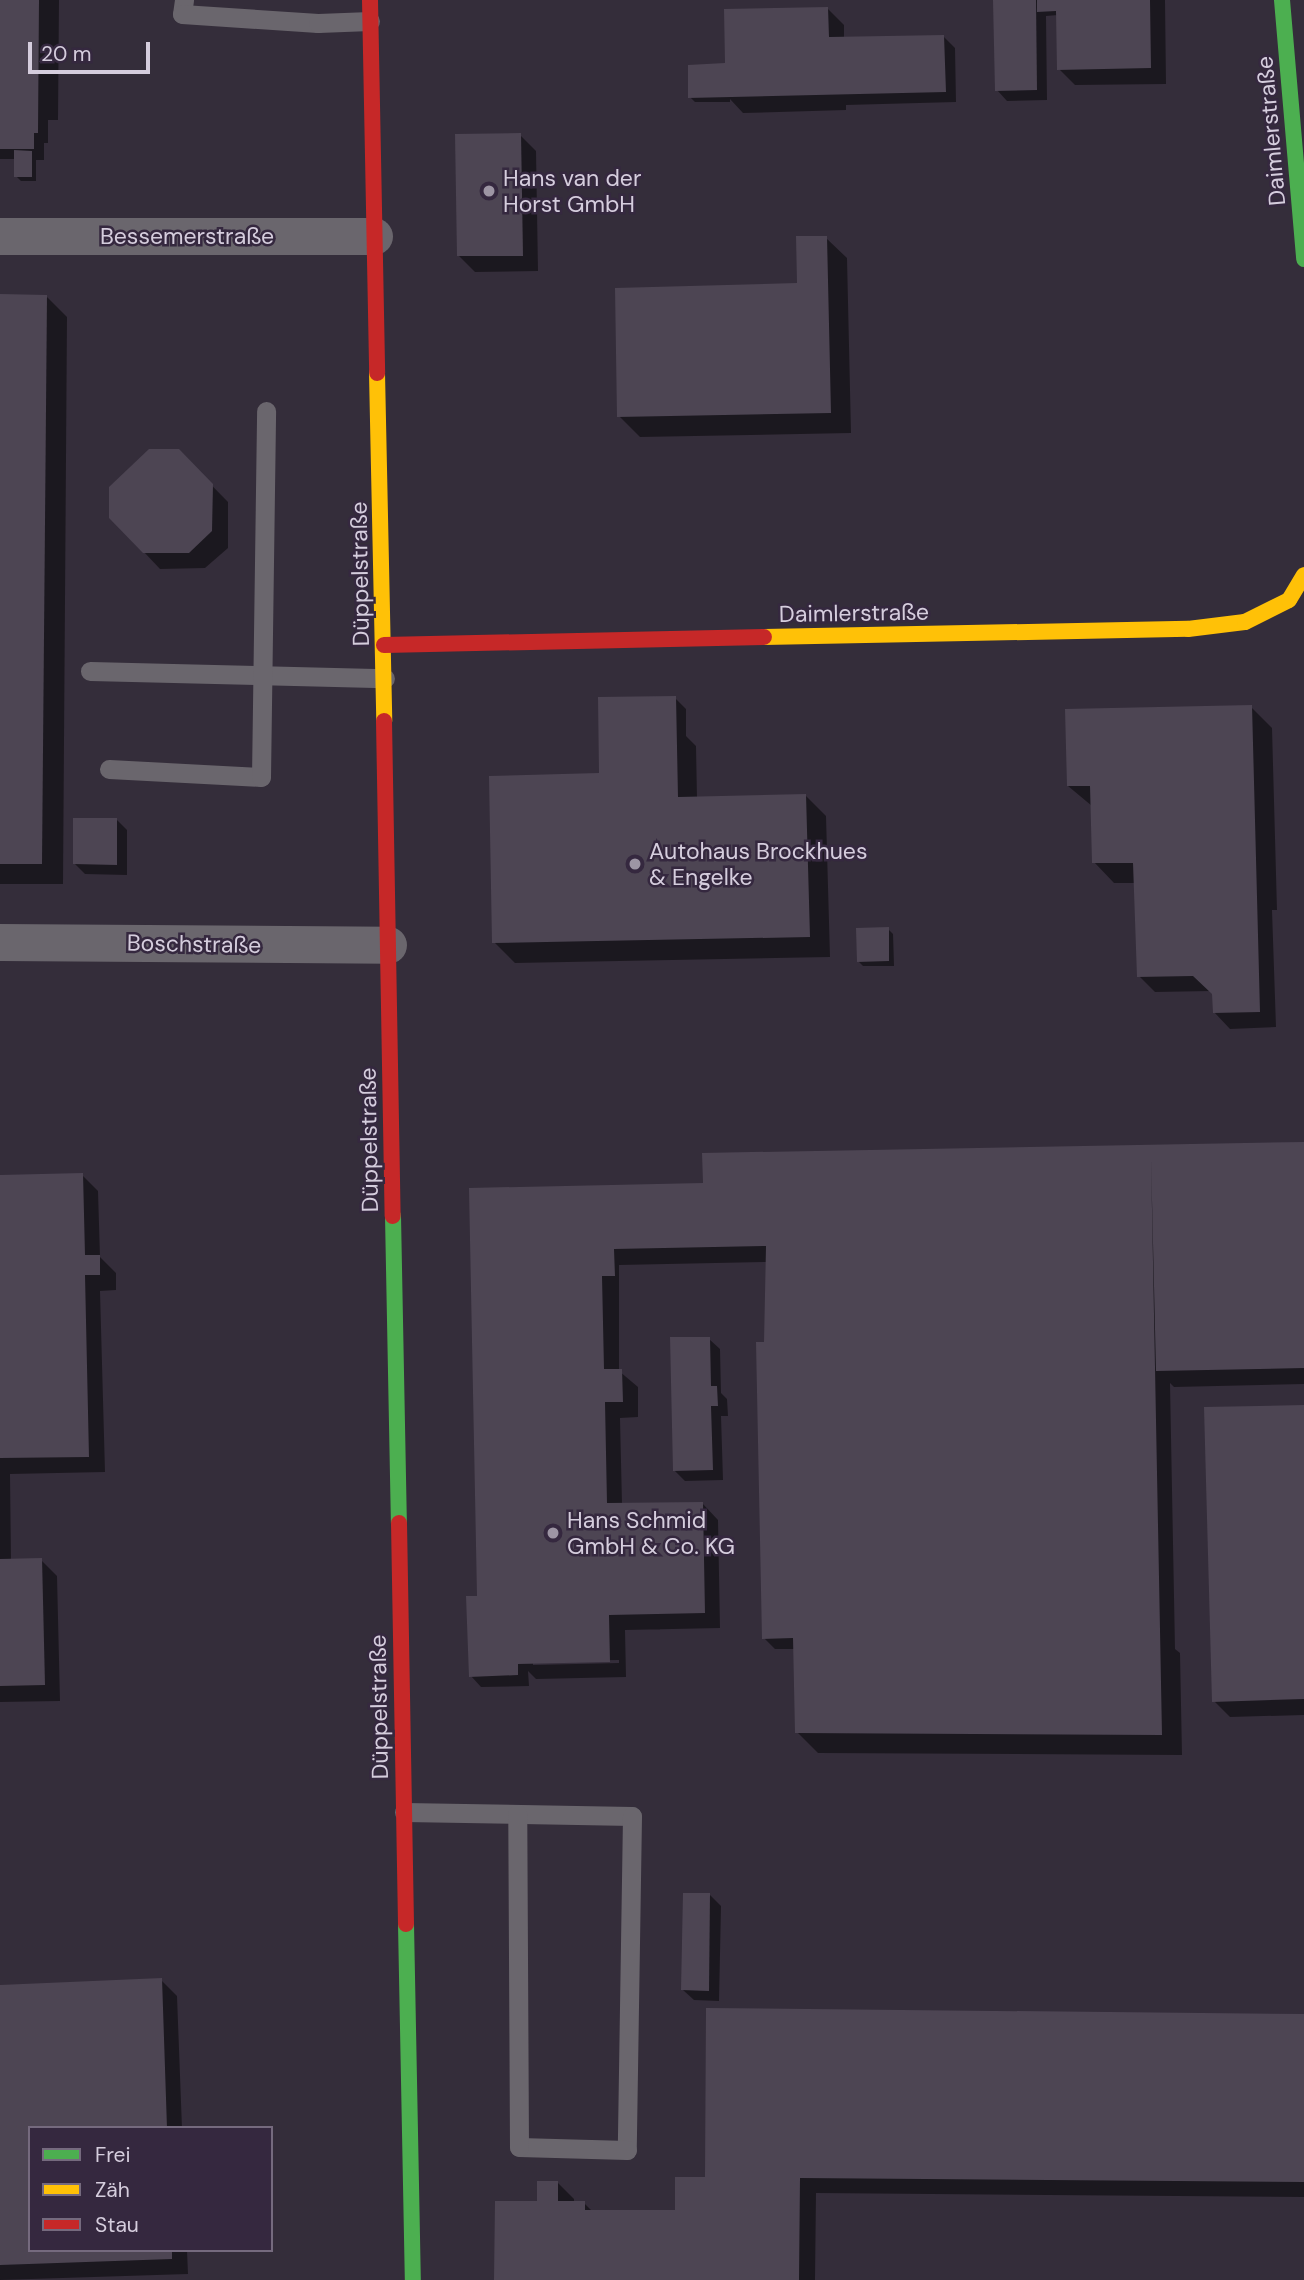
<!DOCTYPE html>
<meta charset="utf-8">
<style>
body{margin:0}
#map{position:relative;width:1304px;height:2280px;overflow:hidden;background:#342d3a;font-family:"DM Sans",sans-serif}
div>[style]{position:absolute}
.shadow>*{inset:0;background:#0007}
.building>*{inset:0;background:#4d4553}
.lane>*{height:19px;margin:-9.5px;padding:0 9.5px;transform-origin:9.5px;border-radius:9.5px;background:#6a666d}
.street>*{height:37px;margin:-18.5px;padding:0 18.5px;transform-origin:18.5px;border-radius:18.5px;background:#6a666d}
.fast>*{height:16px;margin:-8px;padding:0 8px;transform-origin:8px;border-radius:8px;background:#4caf50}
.slow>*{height:16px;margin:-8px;padding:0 8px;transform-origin:8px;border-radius:8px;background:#ffc107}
.jam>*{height:16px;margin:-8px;padding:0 8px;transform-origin:8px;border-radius:8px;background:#c62828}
.dots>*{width:19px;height:19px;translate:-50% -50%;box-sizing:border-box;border:4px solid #35283f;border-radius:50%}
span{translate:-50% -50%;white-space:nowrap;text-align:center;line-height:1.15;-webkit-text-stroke:5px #35283f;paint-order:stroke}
.street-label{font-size:23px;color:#d5cddd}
.poi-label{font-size:23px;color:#d5cddd}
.left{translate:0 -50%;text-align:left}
.legend{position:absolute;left:28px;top:2126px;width:245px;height:126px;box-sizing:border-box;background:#35283f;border:2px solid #756a7e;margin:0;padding:9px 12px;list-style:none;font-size:21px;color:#d5cddd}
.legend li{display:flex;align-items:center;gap:14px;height:35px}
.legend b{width:35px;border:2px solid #756a7e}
.scale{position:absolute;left:28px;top:42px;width:122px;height:32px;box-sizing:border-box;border:4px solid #d5cddd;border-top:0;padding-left:9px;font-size:21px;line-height:24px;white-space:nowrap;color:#d5cddd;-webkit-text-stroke:5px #35283f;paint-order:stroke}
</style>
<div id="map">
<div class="shadow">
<i style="clip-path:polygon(0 0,59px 0,58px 120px,48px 120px,48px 143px,44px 143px,44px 160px,36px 160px,36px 181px,21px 181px,16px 176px,16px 159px,0 159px)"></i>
<i style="clip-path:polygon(995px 0,1165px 0,1166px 84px,1075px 85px,1059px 69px,1058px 15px,1046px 16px,1047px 100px,1007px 101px,997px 90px)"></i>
<i style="clip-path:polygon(828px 9px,844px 25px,844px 38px,944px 37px,955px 48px,956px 102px,846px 105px,846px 110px,743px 113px,730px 99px,730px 102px,695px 102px,690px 97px,724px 65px)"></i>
<i style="clip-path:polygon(520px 135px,536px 151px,538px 271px,475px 272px,459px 256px)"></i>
<i style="clip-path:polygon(826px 238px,847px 258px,851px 433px,640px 437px,619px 416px,799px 285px)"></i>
<i style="clip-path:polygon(0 296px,46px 296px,67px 317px,63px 884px,0 884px)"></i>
<i style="clip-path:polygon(178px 451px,228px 502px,228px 548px,205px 568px,160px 569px,111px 517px)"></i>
<i style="clip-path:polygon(675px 698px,686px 709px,686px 736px,696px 746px,697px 798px,805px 795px,826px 816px,830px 957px,515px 963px,494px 942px,601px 775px)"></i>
<i style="clip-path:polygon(1251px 707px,1272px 728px,1277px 910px,1272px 910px,1276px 1027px,1230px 1029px,1214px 1012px,1214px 994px,1211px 991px,1155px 992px,1139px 976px,1136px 883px,1114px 883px,1094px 862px,1092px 806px,1068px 786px)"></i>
<i style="clip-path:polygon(116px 819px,127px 830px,127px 875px,85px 874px,75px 864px)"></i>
<i style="clip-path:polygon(888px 929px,893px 934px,894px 966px,863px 966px,858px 961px)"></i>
<i style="clip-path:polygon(evenodd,1304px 1144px,1304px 1384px,1174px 1387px,1170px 1383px,1175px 1649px,1180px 1653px,1182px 1755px,818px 1753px,797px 1732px,795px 1649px,775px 1649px,764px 1638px,768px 1262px,619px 1265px,619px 1371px,638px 1387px,638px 1417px,620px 1418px,622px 1504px,702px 1503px,718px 1520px,720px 1628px,625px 1630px,626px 1677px,536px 1679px,528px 1671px,529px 1686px,481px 1687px,471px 1676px,482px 1598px,471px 1190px,705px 1185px,1304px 1144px,619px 1660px,619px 1663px,533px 1665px,533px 1661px,619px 1660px)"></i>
<i style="clip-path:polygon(82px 1175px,98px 1191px,100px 1257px,116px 1273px,116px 1290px,100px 1291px,105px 1472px,10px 1474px,11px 1561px,41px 1560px,57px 1576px,60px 1701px,0 1702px,0 1177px)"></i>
<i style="clip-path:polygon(709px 1339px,720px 1349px,721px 1393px,727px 1399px,728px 1416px,721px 1416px,723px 1480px,685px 1481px,674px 1470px)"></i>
<i style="clip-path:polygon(1304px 1406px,1304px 1715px,1230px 1717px,1214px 1701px)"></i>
<i style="clip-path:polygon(710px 1895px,721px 1906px,719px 2001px,694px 2000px,683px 1990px)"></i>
<i style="clip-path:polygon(161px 1980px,177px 1996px,182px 2128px,30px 2128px,30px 2250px,187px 2250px,188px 2274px,0 2280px,0 1986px)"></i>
<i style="clip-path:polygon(1304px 2015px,1304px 2197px,816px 2193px,815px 2280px,496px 2280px,538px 2202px,558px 2183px,574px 2199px,574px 2203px,584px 2203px,593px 2212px,676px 2212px,707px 2179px)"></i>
</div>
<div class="building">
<i style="clip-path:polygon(0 0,39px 0,38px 133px,34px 133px,34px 149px,0 149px)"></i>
<i style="clip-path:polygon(993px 0,1036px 0,1037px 90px,995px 91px)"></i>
<i style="clip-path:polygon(1037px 0,1150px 0,1151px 68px,1057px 70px,1056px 11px,1037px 12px)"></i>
<i style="clip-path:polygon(828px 7px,829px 37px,944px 35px,946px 92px,688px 98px,688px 65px,725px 63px,724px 9px)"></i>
<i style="clip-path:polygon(521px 133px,523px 256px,457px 256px,455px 134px)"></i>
<i style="clip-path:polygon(14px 150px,32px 151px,32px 177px,14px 177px)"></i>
<i style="clip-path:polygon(796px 236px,827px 236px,831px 413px,617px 417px,615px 288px,797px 283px)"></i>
<i style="clip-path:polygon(0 294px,47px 295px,42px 864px,0 864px)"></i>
<i style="clip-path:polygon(149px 449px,179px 449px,213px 484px,212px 531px,189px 553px,143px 553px,109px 518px,109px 487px)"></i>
<i style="clip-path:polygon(676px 696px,678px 797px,806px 794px,810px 937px,492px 943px,489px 776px,599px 773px,598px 697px)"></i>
<i style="clip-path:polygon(1252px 705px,1260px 1012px,1213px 1013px,1212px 994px,1193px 976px,1137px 977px,1133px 863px,1092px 863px,1090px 786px,1067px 786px,1065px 709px)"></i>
<i style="clip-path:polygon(73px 818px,117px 818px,117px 865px,73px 864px)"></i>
<i style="clip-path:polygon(889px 927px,889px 961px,857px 962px,856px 928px)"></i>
<i style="clip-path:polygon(1304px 1142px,1304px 1368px,1156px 1371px,1151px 1157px,1162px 1735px,795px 1733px,793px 1638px,762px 1639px,756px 1342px,764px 1342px,766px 1246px,614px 1249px,615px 1276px,602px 1276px,604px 1369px,622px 1369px,623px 1402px,605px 1402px,607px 1503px,703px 1502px,705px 1613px,609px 1615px,610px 1662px,518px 1664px,518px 1675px,469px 1677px,466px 1596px,477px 1596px,469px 1188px,703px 1183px,702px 1153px)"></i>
<i style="clip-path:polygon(83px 1173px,85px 1255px,100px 1255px,100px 1275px,85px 1275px,89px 1457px,0 1458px,0 1175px)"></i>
<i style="clip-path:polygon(670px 1337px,710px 1337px,711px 1386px,717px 1386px,718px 1406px,711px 1406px,713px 1470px,673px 1471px)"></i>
<i style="clip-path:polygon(1304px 1405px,1304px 1699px,1212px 1702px,1204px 1407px)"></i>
<i style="clip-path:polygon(42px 1558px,45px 1685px,0 1686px,0 1559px)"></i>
<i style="clip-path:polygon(683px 1893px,710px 1893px,709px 1991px,681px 1990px)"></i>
<i style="clip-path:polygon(162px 1978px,167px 2128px,30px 2128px,30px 2250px,172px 2250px,172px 2259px,0 2265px,0 1985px)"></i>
<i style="clip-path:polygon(706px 2008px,1304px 2014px,1304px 2182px,800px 2178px,799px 2280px,494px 2280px,495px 2201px,537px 2201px,537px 2181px,558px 2181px,558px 2201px,585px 2201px,585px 2210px,675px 2210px,675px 2177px,705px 2177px)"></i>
</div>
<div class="lane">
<i style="left:184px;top:0;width:14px;rotate:98deg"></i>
<i style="left:182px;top:14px;width:136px;rotate:3.8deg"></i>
<i style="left:318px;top:23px;width:52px;rotate:-2.2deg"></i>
<i style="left:90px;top:671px;width:295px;rotate:1.4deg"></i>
<i style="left:109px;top:769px;width:152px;rotate:3deg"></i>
<i style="left:261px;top:777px;width:366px;rotate:-89.2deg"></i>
<i style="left:404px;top:1812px;width:228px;rotate:1deg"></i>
<i style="left:632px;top:1816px;width:334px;rotate:90.9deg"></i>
<i style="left:627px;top:2150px;width:108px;rotate:-178.4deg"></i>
<i style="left:519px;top:2147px;width:333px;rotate:-90.3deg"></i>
</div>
<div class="street">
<i style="left:0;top:236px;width:374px"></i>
<i style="left:0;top:942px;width:388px;rotate:0.4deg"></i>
</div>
<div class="fast">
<i style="left:1282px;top:0;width:260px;rotate:85.1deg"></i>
<i style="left:393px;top:1216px;width:307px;rotate:88.9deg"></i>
<i style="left:406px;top:1924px;width:356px;rotate:88.9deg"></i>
</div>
<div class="slow">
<i style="left:377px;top:373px;width:348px;rotate:88.8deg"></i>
<i style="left:764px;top:637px;width:424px;rotate:-1.1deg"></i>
<i style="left:1188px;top:629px;width:57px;rotate:-7deg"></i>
<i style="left:1245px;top:622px;width:49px;rotate:-26.6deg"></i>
<i style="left:1289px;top:600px;width:29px;rotate:-59deg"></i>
</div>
<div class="jam">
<i style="left:370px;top:0;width:373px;rotate:88.9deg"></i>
<i style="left:384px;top:645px;width:380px;rotate:-1.2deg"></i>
<i style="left:384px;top:721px;width:495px;rotate:89deg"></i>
<i style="left:399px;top:1523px;width:401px;rotate:89deg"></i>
</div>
<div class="dots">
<i style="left:489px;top:191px;background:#9d95a4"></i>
<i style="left:635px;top:864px;background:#9d95a4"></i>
<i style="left:553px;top:1533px;background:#9d95a4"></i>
</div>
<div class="street-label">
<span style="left:1271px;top:131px;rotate:-95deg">Daimlerstraße</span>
<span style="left:187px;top:236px">Bessemerstraße</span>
<span style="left:360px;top:574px;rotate:-91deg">Düppelstraße</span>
<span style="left:854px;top:613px;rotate:-1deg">Daimlerstraße</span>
<span style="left:194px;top:944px;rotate:1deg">Boschstraße</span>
<span style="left:369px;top:1140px;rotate:-91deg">Düppelstraße</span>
<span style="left:379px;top:1707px;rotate:-91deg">Düppelstraße</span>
</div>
<div class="poi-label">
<span class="left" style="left:503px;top:191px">Hans van der<br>Horst GmbH</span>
<span class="left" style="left:649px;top:864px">Autohaus Brockhues<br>&amp; Engelke</span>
<span class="left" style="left:567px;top:1533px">Hans Schmid<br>GmbH &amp; Co. KG</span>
</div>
<ul class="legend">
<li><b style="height:9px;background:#4caf50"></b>Frei</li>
<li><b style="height:9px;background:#ffc107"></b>Zäh</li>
<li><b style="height:9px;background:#c62828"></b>Stau</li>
</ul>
<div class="scale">20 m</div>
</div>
